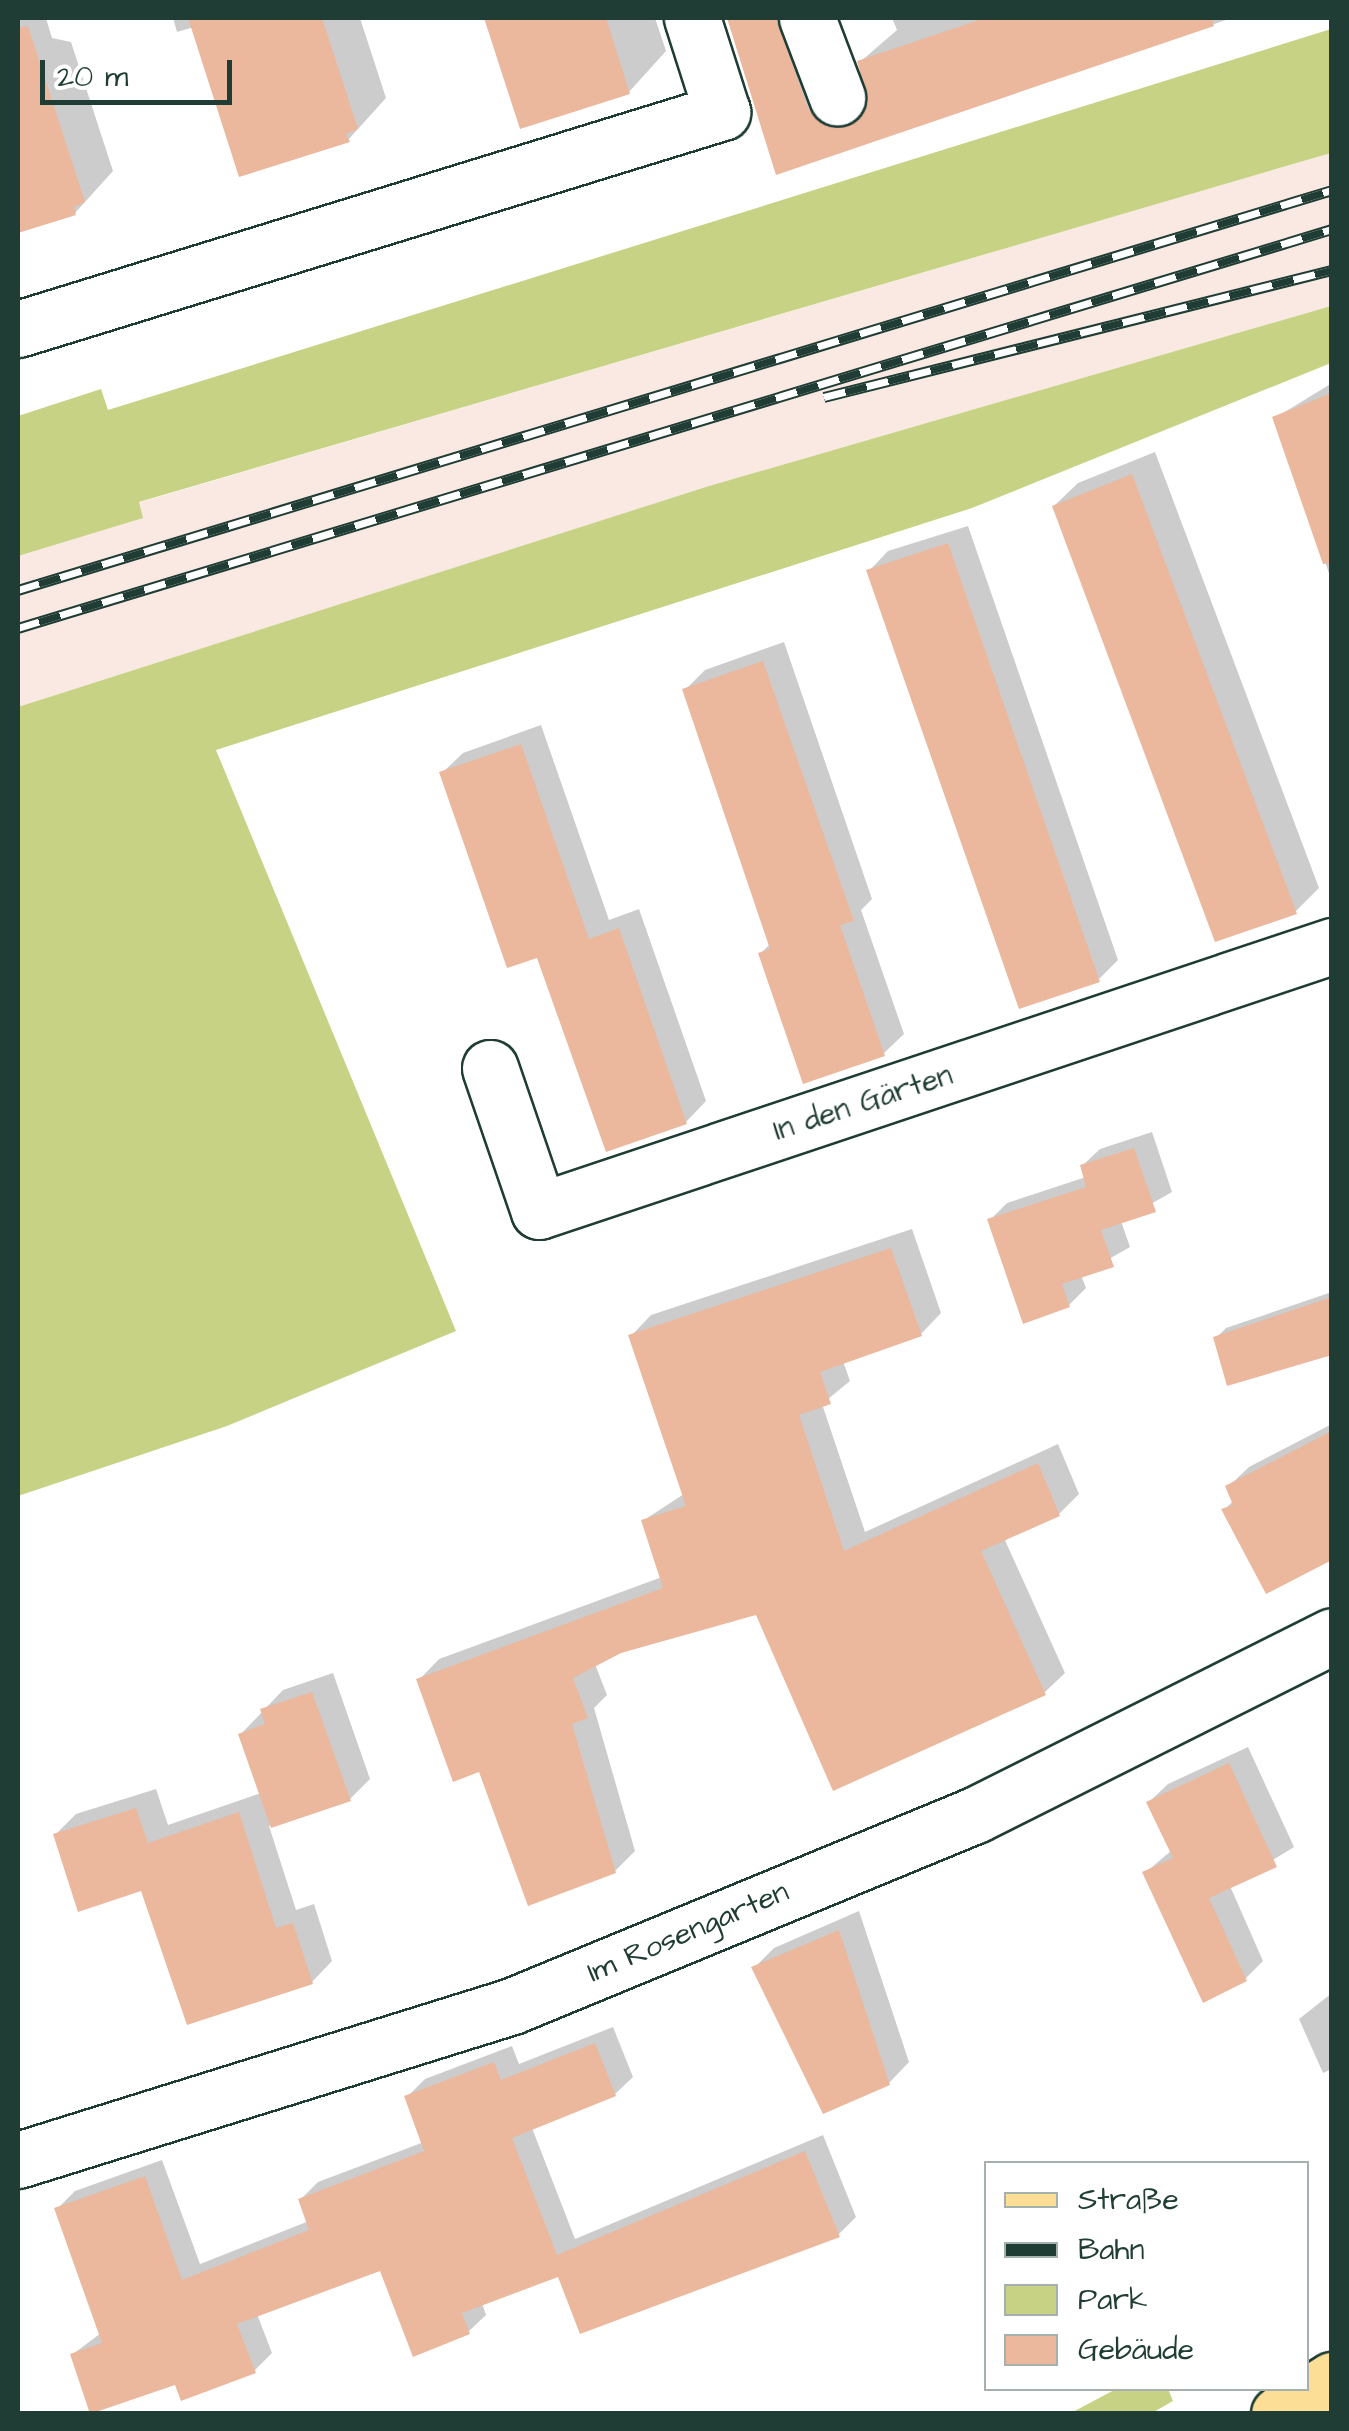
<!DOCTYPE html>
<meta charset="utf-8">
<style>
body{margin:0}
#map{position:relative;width:1349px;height:2431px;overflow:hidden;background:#fff;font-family:"Architects Daughter",sans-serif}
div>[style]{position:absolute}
.built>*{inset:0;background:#f9e9e2}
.green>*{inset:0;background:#c7d285}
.shadow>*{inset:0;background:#0003}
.building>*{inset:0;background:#ebb79d}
.roads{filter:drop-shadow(2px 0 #1f3d34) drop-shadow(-2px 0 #1f3d34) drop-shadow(0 2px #1f3d34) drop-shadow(0 -2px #1f3d34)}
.minor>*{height:55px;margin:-27.5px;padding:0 27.5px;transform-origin:27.5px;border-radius:27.5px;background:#fff}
.major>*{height:55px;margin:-27.5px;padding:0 27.5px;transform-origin:27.5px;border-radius:27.5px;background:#fcde96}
.rail>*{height:11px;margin-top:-5.5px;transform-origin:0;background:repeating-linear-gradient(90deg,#fff 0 22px,#1f3d34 0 44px);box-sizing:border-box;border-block:2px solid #1f3d34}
span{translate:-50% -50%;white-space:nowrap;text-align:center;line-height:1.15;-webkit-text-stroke:8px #fff;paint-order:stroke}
.street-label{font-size:30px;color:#1f3d34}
.frame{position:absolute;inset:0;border:20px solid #1f3d34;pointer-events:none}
.legend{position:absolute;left:984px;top:2161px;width:325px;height:230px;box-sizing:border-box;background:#fff;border:2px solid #a5b1ae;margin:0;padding:12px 18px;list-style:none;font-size:30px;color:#1f3d34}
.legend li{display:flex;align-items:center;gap:20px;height:50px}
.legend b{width:50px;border:2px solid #a5b1ae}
.scale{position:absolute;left:40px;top:60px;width:192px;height:45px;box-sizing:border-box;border:5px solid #1f3d34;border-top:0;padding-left:12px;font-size:30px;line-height:35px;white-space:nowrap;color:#1f3d34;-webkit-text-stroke:8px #fff;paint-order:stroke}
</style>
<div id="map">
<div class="built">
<i style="clip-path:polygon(1331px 153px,1331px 306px,709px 486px,18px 707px,18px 538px)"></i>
</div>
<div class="green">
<i style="clip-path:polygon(1331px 29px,1331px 153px,139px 502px,143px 518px,18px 556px,18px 416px,101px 389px,108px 410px)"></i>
<i style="clip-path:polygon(1331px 306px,1331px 363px,972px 508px,216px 750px,456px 1331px,227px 1426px,18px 1496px,18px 707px,709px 486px)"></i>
<i style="clip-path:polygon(1116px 2389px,1168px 2389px,1173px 2401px,1152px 2413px,1071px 2413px)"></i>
</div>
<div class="shadow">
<i style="clip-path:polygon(18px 18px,46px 18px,52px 38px,71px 42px,113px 171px,75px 213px,18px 231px)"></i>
<i style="clip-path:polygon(173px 18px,360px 18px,386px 98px,348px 140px,194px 27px,177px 32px)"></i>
<i style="clip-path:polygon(487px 18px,655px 18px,666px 51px,629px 92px,521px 126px)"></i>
<i style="clip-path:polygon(730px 18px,817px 18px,860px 100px,869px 99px,860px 62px,897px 30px,892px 18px,1232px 18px,778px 171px)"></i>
<i style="clip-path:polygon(1332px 383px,1332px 582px,1275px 418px)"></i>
<i style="clip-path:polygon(1155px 452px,1319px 888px,1295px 912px,1054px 506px,1078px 483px)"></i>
<i style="clip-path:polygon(968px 526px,1118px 960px,1099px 979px,869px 571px,888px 551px)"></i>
<i style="clip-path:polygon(784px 642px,872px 899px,861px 910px,904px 1034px,883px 1054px,761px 953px,771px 943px,685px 690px,705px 670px)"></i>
<i style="clip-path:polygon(541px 725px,609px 920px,639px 909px,706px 1101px,686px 1122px,538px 955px,442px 773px,463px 753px)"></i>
<i style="clip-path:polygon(1152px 1132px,1172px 1192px,1121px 1221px,1130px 1247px,1081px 1275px,1086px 1288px,1069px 1305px,990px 1220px,1007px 1203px,1086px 1177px,1082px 1166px,1100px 1149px)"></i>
<i style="clip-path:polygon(912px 1229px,941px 1313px,921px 1334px,843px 1361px,850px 1381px,822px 1404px,865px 1532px,1058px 1444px,1079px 1494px,1059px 1514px,1004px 1538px,1065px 1673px,1044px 1693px,757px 1612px,620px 1651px,595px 1664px,607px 1695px,594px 1708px,635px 1851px,615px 1871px,480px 1768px,419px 1680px,439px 1659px,662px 1577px,644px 1520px,684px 1494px,631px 1336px,651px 1315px)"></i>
<i style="clip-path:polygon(1332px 1292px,1332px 1353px,1216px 1338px,1226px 1328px)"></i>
<i style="clip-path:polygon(1332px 1424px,1332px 1555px,1224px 1510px,1234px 1500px,1228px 1487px,1249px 1467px)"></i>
<i style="clip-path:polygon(333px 1673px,370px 1779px,350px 1799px,269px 1826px,296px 1910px,314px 1904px,332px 1961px,312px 1982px,56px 1834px,76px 1814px,156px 1789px,168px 1825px,261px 1793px,241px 1734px,283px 1690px)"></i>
<i style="clip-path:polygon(1248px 1747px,1294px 1847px,1230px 1886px,1263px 1961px,1245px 1979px,1145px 1873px,1172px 1850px,1149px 1802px,1168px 1784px)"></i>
<i style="clip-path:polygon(859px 1911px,909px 2062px,889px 2083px,754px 1968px,774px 1948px)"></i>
<i style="clip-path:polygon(1332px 1993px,1332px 2069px,1323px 2073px,1299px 2019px)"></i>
<i style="clip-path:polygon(613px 2027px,633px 2077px,615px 2094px,532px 2128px,575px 2239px,823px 2135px,856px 2217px,838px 2235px,560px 2273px,482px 2303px,486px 2315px,468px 2332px,382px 2268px,257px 2314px,272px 2353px,254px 2371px,177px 2381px,73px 2354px,101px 2333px,57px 2209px,75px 2191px,162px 2160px,200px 2264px,309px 2221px,301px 2199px,318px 2182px,424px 2142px,407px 2097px,425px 2079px,512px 2046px,519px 2064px)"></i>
</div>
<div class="building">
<i style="clip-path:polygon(188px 18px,322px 18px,358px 129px,346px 134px,350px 142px,239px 177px)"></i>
<i style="clip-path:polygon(484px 18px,606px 18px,630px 94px,520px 129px)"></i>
<i style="clip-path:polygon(727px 18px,776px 18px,808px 108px,833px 128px,860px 117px,868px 103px,857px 61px,985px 18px,1212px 18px,1214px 26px,776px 175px)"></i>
<i style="clip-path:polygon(28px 26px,85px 202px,74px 207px,76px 215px,18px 233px,18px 28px)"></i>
<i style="clip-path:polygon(1332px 393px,1332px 563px,1323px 564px,1272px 417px)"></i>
<i style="clip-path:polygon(1132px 474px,1297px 914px,1215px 942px,1052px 506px)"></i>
<i style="clip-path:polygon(948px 543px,1100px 982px,1019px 1009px,866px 570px)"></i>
<i style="clip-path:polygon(763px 661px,854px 921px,840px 925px,885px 1056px,803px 1084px,758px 953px,770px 949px,682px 689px)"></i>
<i style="clip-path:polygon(521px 744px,589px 939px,619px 928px,687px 1124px,606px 1152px,537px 958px,507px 968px,439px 772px)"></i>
<i style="clip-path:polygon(1134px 1148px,1156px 1212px,1101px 1230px,1114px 1267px,1062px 1284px,1070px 1307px,1023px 1324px,987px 1219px,1086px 1187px,1080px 1165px)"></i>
<i style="clip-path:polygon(891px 1248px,922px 1336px,820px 1372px,831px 1404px,799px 1415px,844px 1551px,1038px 1463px,1060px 1516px,981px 1551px,1046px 1695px,833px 1791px,756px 1615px,621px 1653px,573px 1678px,588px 1718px,572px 1724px,616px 1873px,528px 1906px,479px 1772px,453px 1782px,416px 1679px,663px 1588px,641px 1520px,686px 1506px,628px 1335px)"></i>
<i style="clip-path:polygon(1332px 1297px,1332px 1355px,1227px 1386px,1213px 1337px)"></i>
<i style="clip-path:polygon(1332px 1431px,1332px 1560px,1266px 1594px,1221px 1509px,1233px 1505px,1225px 1486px)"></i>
<i style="clip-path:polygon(312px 1692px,351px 1801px,271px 1828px,238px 1734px,265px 1724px,260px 1709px)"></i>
<i style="clip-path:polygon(1229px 1763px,1277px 1867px,1209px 1898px,1247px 1981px,1203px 2003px,1142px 1872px,1173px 1858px,1146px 1802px)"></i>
<i style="clip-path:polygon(136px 1808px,148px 1843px,239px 1812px,276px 1928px,293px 1923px,313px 1984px,187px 2025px,141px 1891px,78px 1912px,53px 1834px)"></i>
<i style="clip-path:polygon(839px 1930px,890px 2085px,823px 2114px,751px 1967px)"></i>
<i style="clip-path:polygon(595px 2043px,616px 2096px,512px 2138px,557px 2255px,805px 2151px,840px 2237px,580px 2334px,558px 2277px,462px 2313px,470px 2334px,413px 2357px,380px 2271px,237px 2324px,256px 2373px,181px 2401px,175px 2385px,90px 2414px,70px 2354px,102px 2343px,54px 2208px,145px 2176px,182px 2280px,309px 2230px,298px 2199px,424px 2151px,404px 2096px,494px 2062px,501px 2080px)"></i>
</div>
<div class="roads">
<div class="minor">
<i style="left:807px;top:18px;width:85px;rotate:69.2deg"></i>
<i style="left:18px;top:329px;width:737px;rotate:-17.13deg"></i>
<i style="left:722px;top:112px;width:99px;rotate:-107.7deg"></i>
<i style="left:490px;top:1068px;width:151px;rotate:71.1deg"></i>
<i style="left:539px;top:1211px;width:836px;rotate:-18.48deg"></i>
<i style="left:18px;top:2160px;width:517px;rotate:-17.31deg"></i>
<i style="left:512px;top:2006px;width:501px;rotate:-22.42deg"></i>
<i style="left:975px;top:1815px;width:399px;rotate:-26.6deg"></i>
</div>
<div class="major">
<i style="left:1279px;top:2414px;width:63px;rotate:-32.7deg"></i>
</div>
</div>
<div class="rail">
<i style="left:824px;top:397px;width:524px;rotate:-14.04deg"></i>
<i style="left:18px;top:590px;width:1374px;rotate:-16.93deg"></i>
<i style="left:18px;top:628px;width:1373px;rotate:-16.89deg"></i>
</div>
<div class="street-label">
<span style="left:863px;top:1103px;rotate:-18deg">In den Gärten</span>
<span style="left:688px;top:1932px;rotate:-23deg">Im Rosengarten</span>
</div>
<div class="frame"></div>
<ul class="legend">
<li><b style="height:12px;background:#fcde96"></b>Straße</li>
<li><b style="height:12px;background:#1f3d34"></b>Bahn</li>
<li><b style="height:28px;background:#c7d285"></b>Park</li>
<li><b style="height:28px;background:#ebb79d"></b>Gebäude</li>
</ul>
<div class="scale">20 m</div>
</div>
